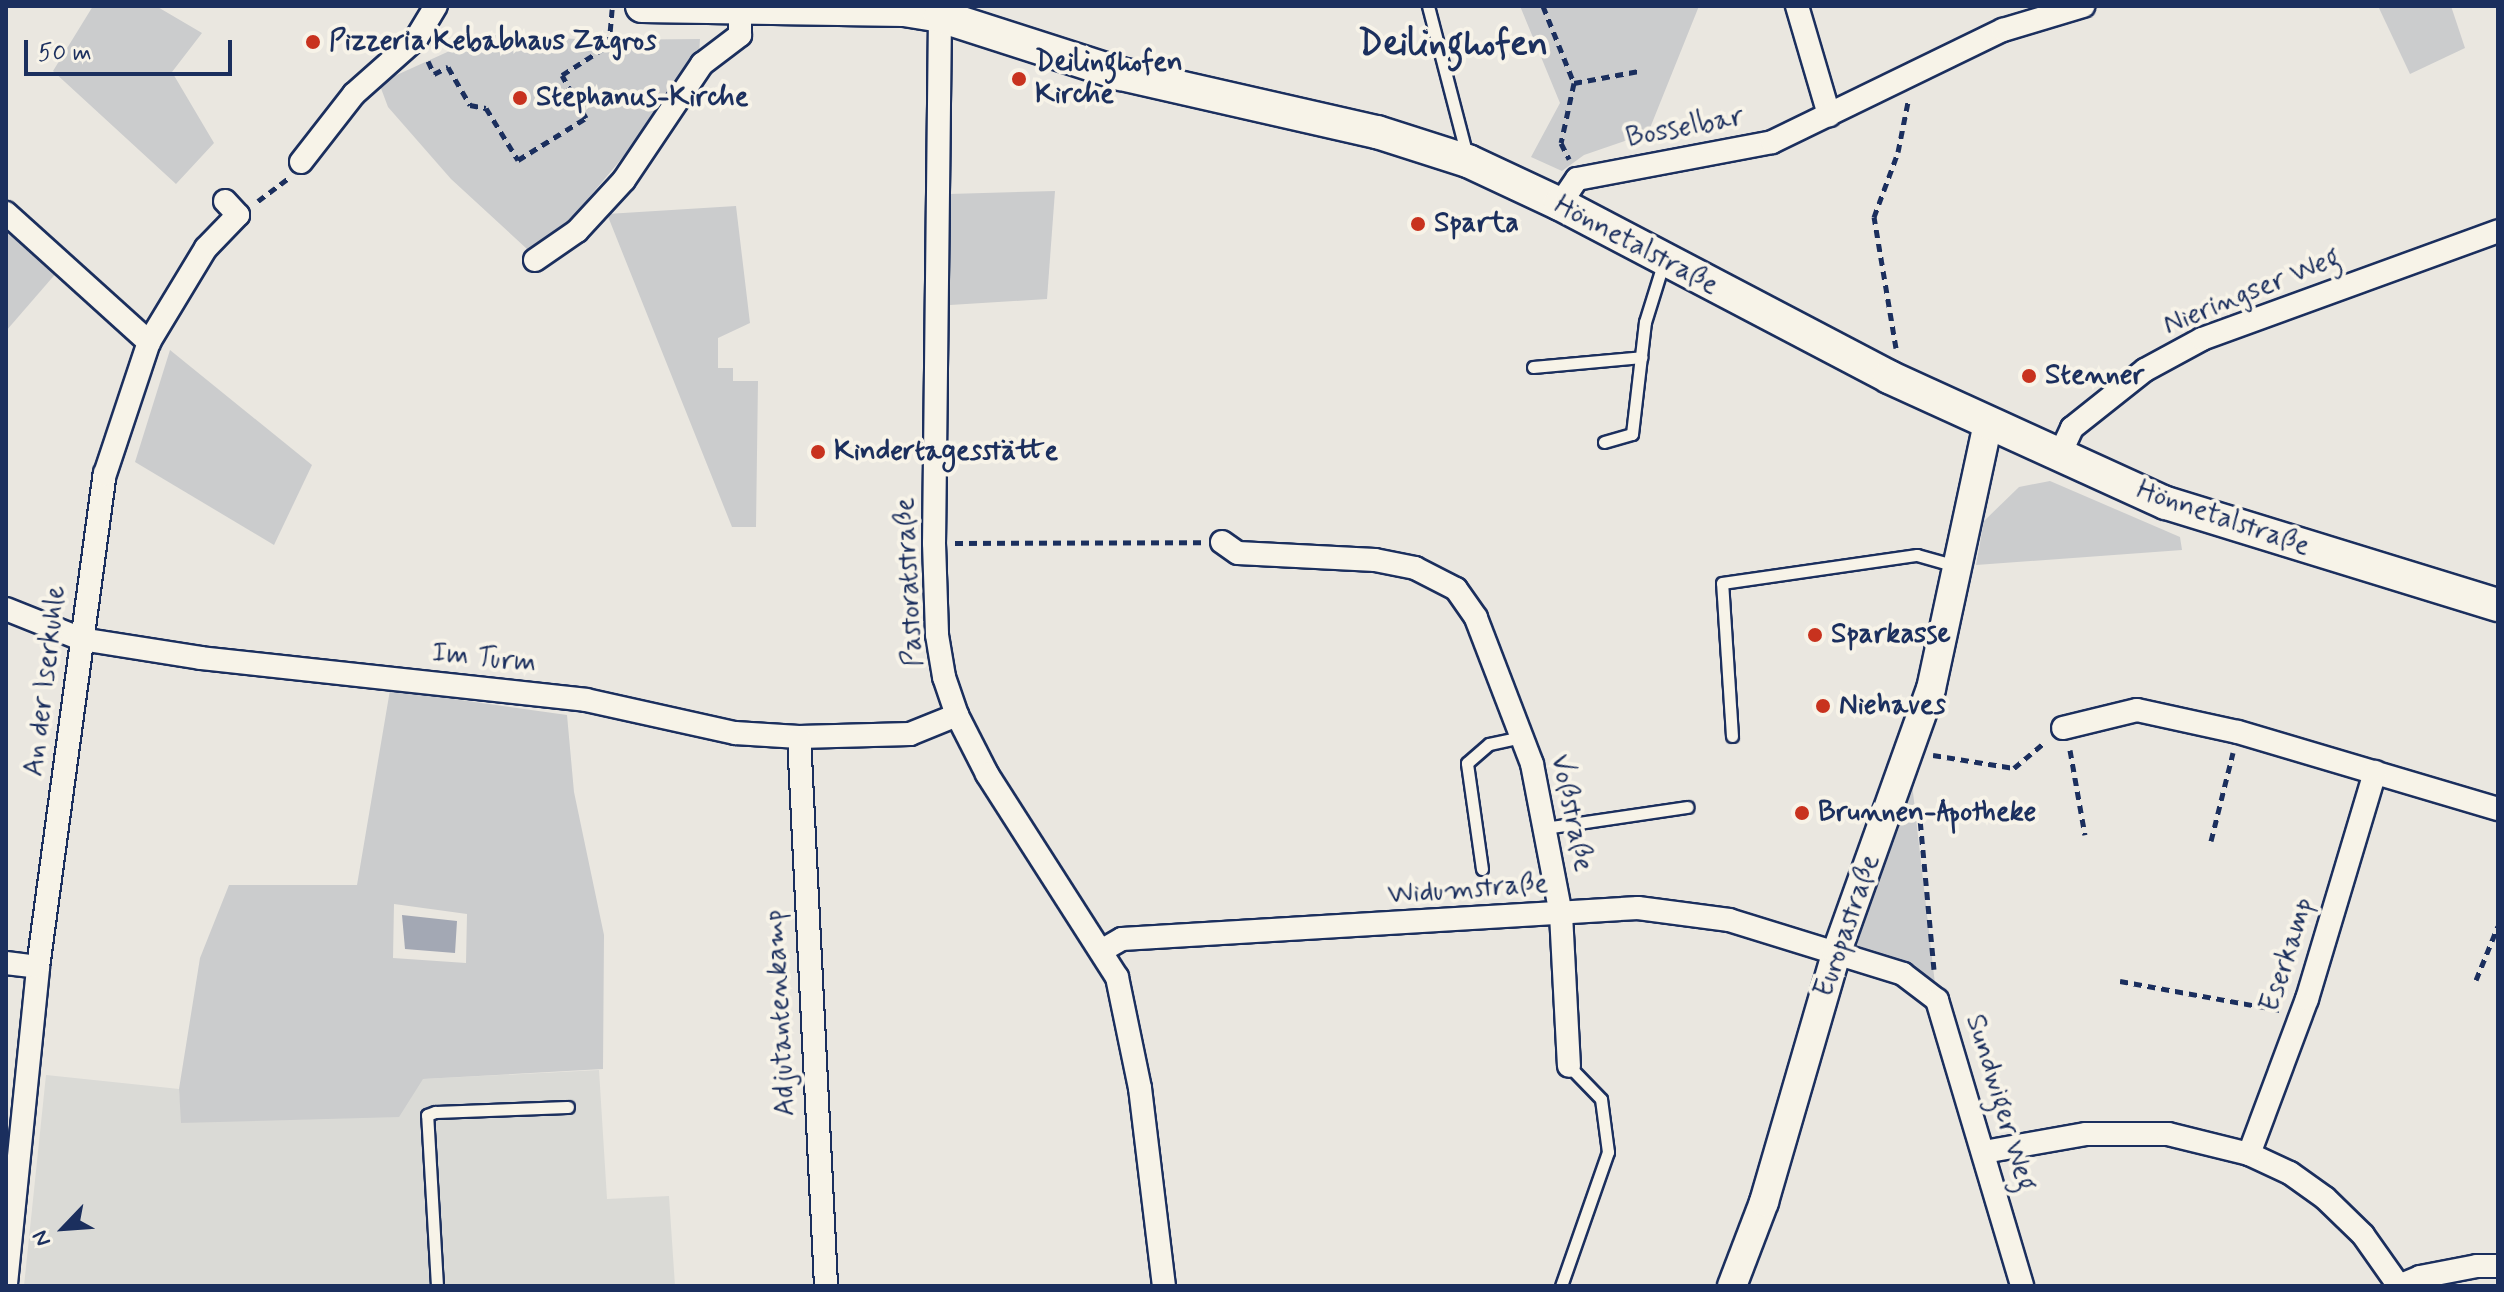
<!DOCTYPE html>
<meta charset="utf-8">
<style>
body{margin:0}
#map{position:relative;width:2504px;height:1292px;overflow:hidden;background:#eae7e0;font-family:Mynerve,sans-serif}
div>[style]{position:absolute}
.built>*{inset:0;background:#dadad6}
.green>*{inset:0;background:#cbcccd}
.water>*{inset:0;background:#a3a8b4}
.path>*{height:5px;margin-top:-2.5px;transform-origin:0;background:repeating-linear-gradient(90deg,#1b2f5e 0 8px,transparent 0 14px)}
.roads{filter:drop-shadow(2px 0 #1b2f5e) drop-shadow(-2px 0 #1b2f5e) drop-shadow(0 2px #1b2f5e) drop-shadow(0 -2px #1b2f5e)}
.service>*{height:11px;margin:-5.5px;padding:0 5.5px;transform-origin:5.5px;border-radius:5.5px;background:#f7f3e8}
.minor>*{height:22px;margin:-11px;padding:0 11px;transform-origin:11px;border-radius:11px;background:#f7f3e8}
.tertiary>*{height:28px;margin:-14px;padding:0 14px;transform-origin:14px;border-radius:14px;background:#f7f3e8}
.secondary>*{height:32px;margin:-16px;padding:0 16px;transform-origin:16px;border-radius:16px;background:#f7f3e8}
.dots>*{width:22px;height:22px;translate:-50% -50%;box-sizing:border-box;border:4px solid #f7f3e8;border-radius:50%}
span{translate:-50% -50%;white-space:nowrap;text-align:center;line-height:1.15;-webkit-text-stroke:8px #f7f3e8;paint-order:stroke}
.poi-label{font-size:28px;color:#1b2f5e;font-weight:700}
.left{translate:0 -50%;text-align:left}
.street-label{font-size:28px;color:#1b2f5e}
.district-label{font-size:36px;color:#1b2f5e;font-weight:700}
.frame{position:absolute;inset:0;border:8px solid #1b2f5e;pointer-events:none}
.north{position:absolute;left:24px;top:1188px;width:80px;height:80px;-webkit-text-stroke:6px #f7f3e8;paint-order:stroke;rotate:245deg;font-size:22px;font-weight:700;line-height:32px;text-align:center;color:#1b2f5e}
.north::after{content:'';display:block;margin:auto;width:28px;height:36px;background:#1b2f5e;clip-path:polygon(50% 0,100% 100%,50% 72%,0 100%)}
.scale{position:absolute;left:24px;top:40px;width:208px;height:36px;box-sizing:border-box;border:4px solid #1b2f5e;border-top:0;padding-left:10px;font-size:24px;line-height:28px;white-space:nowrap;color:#1b2f5e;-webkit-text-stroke:6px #f7f3e8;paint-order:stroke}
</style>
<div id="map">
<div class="built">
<i style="clip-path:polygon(599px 1070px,607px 1199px,669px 1196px,675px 1286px,24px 1286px,46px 1075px,179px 1089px,182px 1123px,423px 1079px)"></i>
</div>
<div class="green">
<i style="clip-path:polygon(93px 6px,156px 6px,202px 33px,172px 72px,214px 143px,176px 184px,53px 71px)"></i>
<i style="clip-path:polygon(1520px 6px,1699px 6px,1648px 133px,1584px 155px,1562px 171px,1531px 157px,1560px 103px)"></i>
<i style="clip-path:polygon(2378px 6px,2451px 6px,2465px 48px,2410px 74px)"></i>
<i style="clip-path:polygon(487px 34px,596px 40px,700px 39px,699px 54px,650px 125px,570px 220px,527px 249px,451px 179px,388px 107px,379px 83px)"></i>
<i style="clip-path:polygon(1055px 191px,1047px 299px,950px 305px,949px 194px)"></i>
<i style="clip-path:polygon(736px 206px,750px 323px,718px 338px,718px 368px,733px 368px,733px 381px,758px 381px,756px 527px,732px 527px,607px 214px)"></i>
<i style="clip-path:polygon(6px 223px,58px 271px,6px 331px)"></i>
<i style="clip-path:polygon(170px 350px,312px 465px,274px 545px,135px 462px)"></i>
<i style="clip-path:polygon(2050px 481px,2180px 537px,2182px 550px,1976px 565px,1984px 521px,2019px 487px)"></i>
<i style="clip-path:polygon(evenodd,390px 690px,567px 715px,574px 792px,604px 935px,603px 1069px,423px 1079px,399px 1117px,181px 1123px,179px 1089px,200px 958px,229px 885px,357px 885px,390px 690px,394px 904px,467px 914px,466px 963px,393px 958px,394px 904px)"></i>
<i style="clip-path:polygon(1911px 775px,1935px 984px,1905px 966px,1849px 944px)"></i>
</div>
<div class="water">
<i style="clip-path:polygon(402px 915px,457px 921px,455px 953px,405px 949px)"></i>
</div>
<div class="path">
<i style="left:1543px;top:6px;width:83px;rotate:68.1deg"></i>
<i style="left:1574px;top:83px;width:61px;rotate:102.2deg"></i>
<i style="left:1561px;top:143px;width:18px;rotate:63deg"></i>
<i style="left:428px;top:61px;width:14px;rotate:65deg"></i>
<i style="left:434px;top:74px;width:16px;rotate:-27deg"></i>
<i style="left:448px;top:67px;width:44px;rotate:59.9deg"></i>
<i style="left:470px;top:105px;width:16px;rotate:11deg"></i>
<i style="left:486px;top:108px;width:61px;rotate:58.4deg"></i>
<i style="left:518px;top:160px;width:80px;rotate:-31.7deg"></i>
<i style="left:586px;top:118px;width:49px;rotate:-119.2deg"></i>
<i style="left:562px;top:75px;width:56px;rotate:-32.6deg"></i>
<i style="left:609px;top:45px;width:36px;rotate:-85deg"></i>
<i style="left:1574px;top:83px;width:66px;rotate:-10.5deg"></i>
<i style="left:258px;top:201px;width:38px;rotate:-37deg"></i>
<i style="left:1896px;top:348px;width:133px;rotate:-99.5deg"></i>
<i style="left:1874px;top:217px;width:69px;rotate:-69.7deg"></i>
<i style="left:1898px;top:152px;width:51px;rotate:-78.7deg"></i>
<i style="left:955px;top:543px;width:246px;rotate:-0.2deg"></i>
<i style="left:2070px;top:750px;width:86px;rotate:80deg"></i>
<i style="left:1933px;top:755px;width:82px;rotate:9.1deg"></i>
<i style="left:2014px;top:768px;width:40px;rotate:-40deg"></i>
<i style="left:1919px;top:808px;width:162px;rotate:84.7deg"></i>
<i style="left:2211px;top:841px;width:91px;rotate:-76deg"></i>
<i style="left:2476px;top:980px;width:58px;rotate:-67.8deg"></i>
<i style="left:2120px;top:981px;width:163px;rotate:10.3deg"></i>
</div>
<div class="roads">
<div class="service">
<i style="left:1428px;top:6px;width:155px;rotate:75.4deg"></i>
<i style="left:1533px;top:367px;width:109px;rotate:-5.2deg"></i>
<i style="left:1604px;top:442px;width:29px;rotate:-16deg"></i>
<i style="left:1632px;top:434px;width:113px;rotate:-83.4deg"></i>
<i style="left:1645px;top:322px;width:64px;rotate:-72.7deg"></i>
<i style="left:1732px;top:736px;width:153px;rotate:-93.7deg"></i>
<i style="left:1722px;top:583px;width:197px;rotate:-8.2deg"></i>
<i style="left:1917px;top:555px;width:41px;rotate:15.8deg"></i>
<i style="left:1545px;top:828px;width:144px;rotate:-8.4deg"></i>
<i style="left:1482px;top:869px;width:107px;rotate:-98.1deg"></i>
<i style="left:1467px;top:763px;width:29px;rotate:-41deg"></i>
<i style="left:1489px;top:744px;width:34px;rotate:-12deg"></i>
<i style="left:437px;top:1286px;width:171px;rotate:-93.3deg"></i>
<i style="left:427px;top:1115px;width:9px;rotate:-21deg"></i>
<i style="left:435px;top:1112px;width:133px;rotate:-2.2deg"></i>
<i style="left:1561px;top:1286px;width:142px;rotate:-70.7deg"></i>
<i style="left:1608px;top:1152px;width:53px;rotate:-97.5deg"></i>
<i style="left:1601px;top:1099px;width:46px;rotate:-134.1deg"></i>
</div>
<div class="minor">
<i style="left:1797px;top:6px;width:114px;rotate:73.6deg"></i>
<i style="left:940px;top:16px;width:527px;rotate:90.65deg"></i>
<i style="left:934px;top:543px;width:92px;rotate:88.1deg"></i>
<i style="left:937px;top:635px;width:43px;rotate:80.5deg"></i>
<i style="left:944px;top:677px;width:40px;rotate:71.1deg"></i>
<i style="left:957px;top:715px;width:66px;rotate:63deg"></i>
<i style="left:987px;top:774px;width:241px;rotate:57.4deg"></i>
<i style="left:1117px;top:977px;width:113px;rotate:78.3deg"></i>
<i style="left:1140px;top:1088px;width:199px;rotate:83.1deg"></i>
<i style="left:301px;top:162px;width:86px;rotate:-52.1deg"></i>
<i style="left:354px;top:94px;width:83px;rotate:-41.6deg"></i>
<i style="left:416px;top:39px;width:39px;rotate:-59deg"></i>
<i style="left:1560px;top:204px;width:30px;rotate:-56deg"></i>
<i style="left:1577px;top:179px;width:198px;rotate:-10.7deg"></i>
<i style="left:1772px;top:142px;width:257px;rotate:-25.9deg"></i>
<i style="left:2003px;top:30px;width:84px;rotate:-16.7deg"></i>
<i style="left:6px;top:213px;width:193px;rotate:42.1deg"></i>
<i style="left:535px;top:260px;width:51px;rotate:-34.6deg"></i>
<i style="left:577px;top:231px;width:69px;rotate:-47.3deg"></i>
<i style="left:624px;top:180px;width:140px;rotate:-56.1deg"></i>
<i style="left:702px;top:64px;width:48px;rotate:-37.3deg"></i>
<i style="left:740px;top:35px;width:27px;rotate:-90deg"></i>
<i style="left:2060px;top:454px;width:29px;rotate:-65deg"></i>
<i style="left:2072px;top:428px;width:93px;rotate:-38.5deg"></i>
<i style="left:2145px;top:370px;width:65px;rotate:-28.5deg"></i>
<i style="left:2202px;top:339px;width:315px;rotate:-20deg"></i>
<i style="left:1222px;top:542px;width:19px;rotate:35deg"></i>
<i style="left:1238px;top:553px;width:137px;rotate:2.9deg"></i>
<i style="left:1375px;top:560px;width:41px;rotate:11.3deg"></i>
<i style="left:1415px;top:568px;width:46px;rotate:27.1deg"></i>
<i style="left:1456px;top:589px;width:35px;rotate:55deg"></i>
<i style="left:1476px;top:618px;width:156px;rotate:69deg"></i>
<i style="left:1532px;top:764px;width:153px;rotate:79.1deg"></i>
<i style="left:1561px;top:914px;width:152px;rotate:87deg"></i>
<i style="left:6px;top:609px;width:81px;rotate:21.8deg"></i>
<i style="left:81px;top:639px;width:121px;rotate:9deg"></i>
<i style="left:201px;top:658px;width:387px;rotate:6.2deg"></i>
<i style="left:586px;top:700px;width:153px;rotate:12.5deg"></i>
<i style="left:735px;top:733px;width:64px;rotate:3.6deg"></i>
<i style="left:799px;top:737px;width:111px;rotate:-1.5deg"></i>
<i style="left:910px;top:734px;width:51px;rotate:-22deg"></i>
<i style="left:2063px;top:728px;width:76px;rotate:-13.7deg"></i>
<i style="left:2137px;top:710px;width:103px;rotate:12.3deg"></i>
<i style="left:2238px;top:732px;width:271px;rotate:16.5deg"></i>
<i style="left:799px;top:737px;width:550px;rotate:87.18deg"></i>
<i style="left:1101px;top:951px;width:24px;rotate:-30deg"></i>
<i style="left:1122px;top:939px;width:517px;rotate:-3.44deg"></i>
<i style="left:1638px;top:908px;width:92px;rotate:7.5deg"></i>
<i style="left:1729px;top:920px;width:182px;rotate:17.2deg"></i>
<i style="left:1903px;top:974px;width:43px;rotate:37.4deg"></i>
<i style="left:1937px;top:1000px;width:298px;rotate:73.4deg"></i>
<i style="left:6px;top:963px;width:32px;rotate:7deg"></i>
<i style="left:1984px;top:1152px;width:104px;rotate:-10deg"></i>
<i style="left:2086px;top:1134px;width:82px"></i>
<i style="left:2168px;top:1134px;width:83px;rotate:13.9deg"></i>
<i style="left:2249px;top:1154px;width:45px;rotate:24.9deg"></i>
<i style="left:2290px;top:1173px;width:43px;rotate:35.5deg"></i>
<i style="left:2325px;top:1198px;width:53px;rotate:44.2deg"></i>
<i style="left:2363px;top:1235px;width:62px;rotate:54.8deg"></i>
<i style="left:2249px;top:1154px;width:165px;rotate:-69.5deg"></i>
<i style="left:2307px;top:999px;width:237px;rotate:-73.3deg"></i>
<i style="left:6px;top:1284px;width:319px;rotate:-84.2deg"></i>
<i style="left:38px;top:967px;width:498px;rotate:-82.3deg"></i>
<i style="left:105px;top:474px;width:139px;rotate:-71.6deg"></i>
<i style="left:149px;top:342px;width:110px;rotate:-58.8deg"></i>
<i style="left:206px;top:248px;width:46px;rotate:-45.9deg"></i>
<i style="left:238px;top:215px;width:19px;rotate:-133deg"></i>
<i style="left:2399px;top:1286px;width:23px;rotate:-23deg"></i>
<i style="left:2420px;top:1277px;width:58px;rotate:-10.9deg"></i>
<i style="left:2477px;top:1266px;width:21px"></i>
</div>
<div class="tertiary">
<i style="left:1732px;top:1286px;width:90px;rotate:-69.1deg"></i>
<i style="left:1764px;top:1202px;width:261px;rotate:-73.8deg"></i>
<i style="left:1837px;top:951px;width:278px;rotate:-70.3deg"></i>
<i style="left:1931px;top:689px;width:271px;rotate:-77.9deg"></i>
</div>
<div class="secondary">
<i style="left:642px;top:6px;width:262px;rotate:0.9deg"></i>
<i style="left:904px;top:10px;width:36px;rotate:9deg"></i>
<i style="left:940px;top:16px;width:190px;rotate:17.8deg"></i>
<i style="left:1121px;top:74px;width:262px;rotate:12.8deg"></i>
<i style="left:1377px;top:132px;width:96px;rotate:17.7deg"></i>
<i style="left:1468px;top:161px;width:102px;rotate:25.1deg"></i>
<i style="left:1560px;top:204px;width:372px;rotate:27.7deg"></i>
<i style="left:1889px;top:377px;width:304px;rotate:24.5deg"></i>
<i style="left:2166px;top:503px;width:347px;rotate:17.1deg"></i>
</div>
</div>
<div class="dots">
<i style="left:313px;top:42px;background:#c8321e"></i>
<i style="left:1019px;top:79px;background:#c8321e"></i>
<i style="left:520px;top:98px;background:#c8321e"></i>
<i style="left:1418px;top:224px;background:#c8321e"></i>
<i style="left:2029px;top:376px;background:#c8321e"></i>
<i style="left:818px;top:452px;background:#c8321e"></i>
<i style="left:1815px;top:635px;background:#c8321e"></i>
<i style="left:1823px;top:706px;background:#c8321e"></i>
<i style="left:1802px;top:813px;background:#c8321e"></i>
</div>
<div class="poi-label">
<span class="left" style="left:329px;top:42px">Pizzeria Kebabhaus Zagros</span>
<span class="left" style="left:1035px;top:79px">Deilinghofen<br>Kirche</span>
<span class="left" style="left:536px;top:98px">Stephanus-Kirche</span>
<span class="left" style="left:1434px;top:224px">Sparta</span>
<span class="left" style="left:2045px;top:376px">Stenner</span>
<span class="left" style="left:834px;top:452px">Kindertagesstätte</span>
<span class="left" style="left:1831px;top:635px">Sparkasse</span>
<span class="left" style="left:1839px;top:706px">Niehaves</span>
<span class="left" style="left:1818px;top:813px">Brunnen-Apotheke</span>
</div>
<div class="street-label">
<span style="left:1685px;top:128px;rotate:-11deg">Bosselbar</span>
<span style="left:1636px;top:246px;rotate:28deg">Hönnetalstraße</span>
<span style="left:2252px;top:292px;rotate:-22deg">Nieringser Weg</span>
<span style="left:2223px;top:519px;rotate:19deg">Hönnetalstraße</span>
<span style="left:910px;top:582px;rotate:-93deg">Pastoratstraße</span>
<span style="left:484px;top:659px;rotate:6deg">Im Turm</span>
<span style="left:46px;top:681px;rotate:-83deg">An der Iserkuhle</span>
<span style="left:1571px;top:813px;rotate:78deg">Voßstraße</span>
<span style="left:1468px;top:890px;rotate:-4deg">Widumstraße</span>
<span style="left:1848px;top:926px;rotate:-71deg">Europastraße</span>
<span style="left:2288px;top:955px;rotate:-72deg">Eserkamp</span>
<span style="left:781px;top:1013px;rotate:-93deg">Adjutantenkamp</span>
<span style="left:2000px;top:1103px;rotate:73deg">Sundwiger Weg</span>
</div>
<div class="district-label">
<span style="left:1453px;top:45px">Deilinghofen</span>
</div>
<div class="frame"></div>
<div class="north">N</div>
<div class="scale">50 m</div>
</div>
